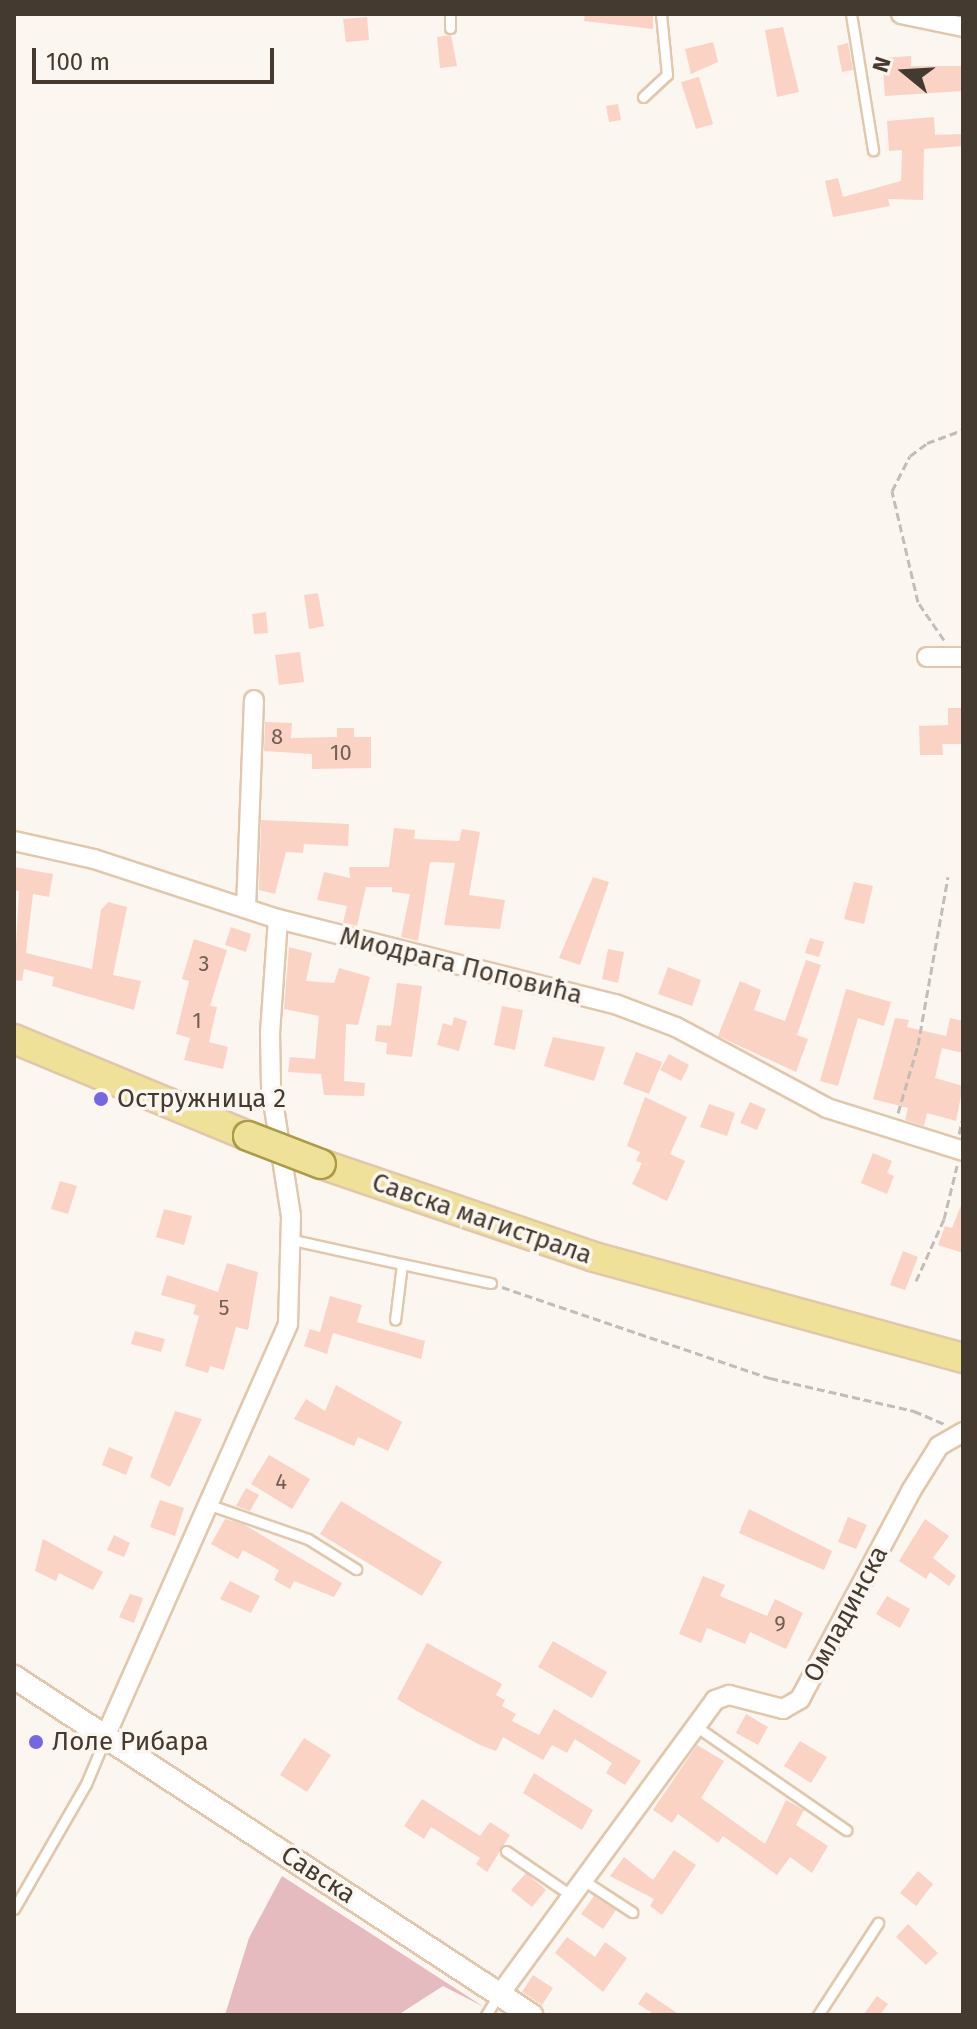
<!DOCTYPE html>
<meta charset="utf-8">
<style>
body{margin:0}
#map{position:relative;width:977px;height:2029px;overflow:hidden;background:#fbf6f0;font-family:"Fira Sans",sans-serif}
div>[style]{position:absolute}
.green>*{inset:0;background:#e5bbbf}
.building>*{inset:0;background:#fad3c5}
.path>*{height:3px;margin-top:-1.5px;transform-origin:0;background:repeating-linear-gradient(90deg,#c4bdb5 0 8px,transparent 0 12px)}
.roads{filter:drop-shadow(2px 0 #e1c7ab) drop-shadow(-2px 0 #e1c7ab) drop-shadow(0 2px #e1c7ab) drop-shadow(0 -2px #e1c7ab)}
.service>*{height:9px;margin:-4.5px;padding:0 4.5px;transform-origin:4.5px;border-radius:4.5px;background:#fff}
.minor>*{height:18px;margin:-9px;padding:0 9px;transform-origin:9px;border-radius:9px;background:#fff}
.tertiary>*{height:22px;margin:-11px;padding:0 11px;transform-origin:11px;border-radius:11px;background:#fff}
.primary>*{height:28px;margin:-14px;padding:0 14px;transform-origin:14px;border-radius:14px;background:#efe198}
.bridges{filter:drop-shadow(2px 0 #ac9a46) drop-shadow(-2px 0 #ac9a46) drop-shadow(0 2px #ac9a46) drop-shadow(0 -2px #ac9a46)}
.primary-bridge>*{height:28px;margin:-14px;padding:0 14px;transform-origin:14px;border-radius:14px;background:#efe198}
.dots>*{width:22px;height:22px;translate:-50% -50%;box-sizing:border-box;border:4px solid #fbf6f0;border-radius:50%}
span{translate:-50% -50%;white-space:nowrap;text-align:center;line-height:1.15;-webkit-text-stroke:7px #fbf6f0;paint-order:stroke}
.number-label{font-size:22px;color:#726054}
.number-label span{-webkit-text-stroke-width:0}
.street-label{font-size:26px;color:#453a2f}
.poi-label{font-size:26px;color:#453a2f}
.left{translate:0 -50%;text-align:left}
.frame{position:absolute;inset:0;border:16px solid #453a2f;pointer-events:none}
.north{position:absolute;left:865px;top:32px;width:80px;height:80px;-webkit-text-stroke:6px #fbf6f0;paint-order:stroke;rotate:288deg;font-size:22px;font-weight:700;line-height:32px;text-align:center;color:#453a2f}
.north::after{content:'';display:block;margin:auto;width:28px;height:36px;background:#453a2f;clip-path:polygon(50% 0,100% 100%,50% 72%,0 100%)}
.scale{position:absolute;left:32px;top:48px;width:242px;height:36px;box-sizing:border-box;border:4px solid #453a2f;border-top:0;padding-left:10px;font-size:24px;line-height:28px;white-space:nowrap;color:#453a2f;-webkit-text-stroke:6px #fbf6f0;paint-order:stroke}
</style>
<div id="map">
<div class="green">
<i style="clip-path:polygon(282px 1876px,484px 2007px,443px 1986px,398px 2015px,225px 2015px,249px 1938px)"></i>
</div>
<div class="building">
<i style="clip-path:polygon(585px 14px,653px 14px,653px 29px,584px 21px)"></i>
<i style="clip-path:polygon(367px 17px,369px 40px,346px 42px,343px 19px)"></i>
<i style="clip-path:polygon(783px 27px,799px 92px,777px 97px,765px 30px)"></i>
<i style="clip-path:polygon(451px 35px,457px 66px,440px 68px,437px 37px)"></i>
<i style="clip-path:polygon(713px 42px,718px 62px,691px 74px,685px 49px)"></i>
<i style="clip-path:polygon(848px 43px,853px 70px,842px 72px,837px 46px)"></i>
<i style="clip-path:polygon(911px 56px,911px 66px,963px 66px,963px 91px,885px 96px,882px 58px)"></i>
<i style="clip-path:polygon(699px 77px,713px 124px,696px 129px,681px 82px)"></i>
<i style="clip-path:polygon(618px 104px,621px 120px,609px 122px,606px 106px)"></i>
<i style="clip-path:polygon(934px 117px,935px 135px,963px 134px,963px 146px,924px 149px,923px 200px,888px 199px,890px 206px,833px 217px,825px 181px,838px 178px,843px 197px,901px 181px,902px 150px,889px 151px,887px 121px)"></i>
<i style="clip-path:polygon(318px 593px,324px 626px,309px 629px,304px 595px)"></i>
<i style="clip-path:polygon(266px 612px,268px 633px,254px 634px,252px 614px)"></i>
<i style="clip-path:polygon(300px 652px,304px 682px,279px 685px,275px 655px)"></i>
<i style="clip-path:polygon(948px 708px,963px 708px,963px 744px,942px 744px,943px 755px,920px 755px,919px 726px,948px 725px)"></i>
<i style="clip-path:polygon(265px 722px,292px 723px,291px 738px,337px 737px,337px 728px,354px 728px,354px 737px,371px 737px,371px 768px,312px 769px,312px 754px,264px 751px)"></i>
<i style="clip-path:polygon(261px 820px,349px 824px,348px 846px,304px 844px,303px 853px,286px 852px,275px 894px,259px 890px)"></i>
<i style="clip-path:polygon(394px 828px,415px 830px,414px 839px,459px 841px,462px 829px,480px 832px,469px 895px,505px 900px,500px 929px,444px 925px,455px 863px,430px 862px,418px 941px,401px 937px,410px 894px,392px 892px,392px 887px,366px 887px,357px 926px,343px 923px,347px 906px,317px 900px,324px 872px,350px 878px,349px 867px,389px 867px)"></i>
<i style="clip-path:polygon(14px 867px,53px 874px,49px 897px,33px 894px,26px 953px,92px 969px,101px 910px,108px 902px,127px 907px,113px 975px,141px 981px,134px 1010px,52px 986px,54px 977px,24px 969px,22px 981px,14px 980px,19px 891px,14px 890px)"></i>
<i style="clip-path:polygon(593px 877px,609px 882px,580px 965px,559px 958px)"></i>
<i style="clip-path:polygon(854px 882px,873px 886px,864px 924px,844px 919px)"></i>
<i style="clip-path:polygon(231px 927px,251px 934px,246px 952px,225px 945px)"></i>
<i style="clip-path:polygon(810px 938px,824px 942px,819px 957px,805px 953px)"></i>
<i style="clip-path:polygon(194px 939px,227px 950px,210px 1006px,217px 1007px,209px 1042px,228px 1047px,223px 1069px,184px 1060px,190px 1038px,176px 1034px,189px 981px,182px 979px)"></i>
<i style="clip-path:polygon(289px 947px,312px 953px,306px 981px,334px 983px,339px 968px,370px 977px,358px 1025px,346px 1024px,344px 1081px,365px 1083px,364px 1096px,324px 1095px,321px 1074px,288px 1072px,290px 1057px,315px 1059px,319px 1016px,284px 1009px)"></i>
<i style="clip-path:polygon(608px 949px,624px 952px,618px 983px,602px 979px)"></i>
<i style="clip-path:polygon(806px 960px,821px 965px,797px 1035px,808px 1039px,796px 1072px,718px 1036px,740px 981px,761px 990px,754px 1010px,785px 1021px)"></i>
<i style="clip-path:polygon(668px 967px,701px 980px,692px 1006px,658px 994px)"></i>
<i style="clip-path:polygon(397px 983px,422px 986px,412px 1057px,386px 1054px,387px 1043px,375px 1041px,377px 1025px,391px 1026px)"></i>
<i style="clip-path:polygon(846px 989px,891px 1002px,884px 1026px,858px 1018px,838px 1086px,820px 1081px)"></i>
<i style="clip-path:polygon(502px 1006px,523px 1010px,515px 1050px,494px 1045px)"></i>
<i style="clip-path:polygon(454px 1017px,467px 1021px,459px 1051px,437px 1045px,443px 1023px,452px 1026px)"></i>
<i style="clip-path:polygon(895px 1018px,909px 1020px,907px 1027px,946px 1036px,950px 1018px,963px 1021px,963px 1053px,942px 1048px,935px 1078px,963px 1086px,956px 1121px,927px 1113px,924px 1126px,905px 1120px,908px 1108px,873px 1099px)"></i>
<i style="clip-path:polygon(553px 1037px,605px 1047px,594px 1081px,544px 1066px)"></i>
<i style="clip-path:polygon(636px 1052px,662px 1062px,649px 1094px,623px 1084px)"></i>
<i style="clip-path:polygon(669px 1054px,689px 1065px,681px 1081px,660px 1070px)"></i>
<i style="clip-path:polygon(645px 1097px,687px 1117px,670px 1154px,685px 1161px,667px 1201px,632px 1184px,642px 1163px,636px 1161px,640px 1152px,627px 1146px)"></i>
<i style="clip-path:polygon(750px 1102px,766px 1109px,757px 1130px,740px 1123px)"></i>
<i style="clip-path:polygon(709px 1104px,735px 1113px,727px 1136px,700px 1127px)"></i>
<i style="clip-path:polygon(873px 1153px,892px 1161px,887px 1173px,894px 1176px,887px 1194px,861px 1183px)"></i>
<i style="clip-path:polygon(60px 1181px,77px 1186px,68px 1214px,51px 1209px)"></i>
<i style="clip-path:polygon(962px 1203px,963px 1203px,963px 1253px,938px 1245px,945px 1226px,952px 1228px)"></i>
<i style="clip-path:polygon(164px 1209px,192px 1216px,184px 1245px,156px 1237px)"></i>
<i style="clip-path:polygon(903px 1251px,918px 1257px,905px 1290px,890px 1285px)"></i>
<i style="clip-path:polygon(227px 1263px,258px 1272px,248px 1330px,236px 1327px,224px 1370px,210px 1366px,208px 1373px,185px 1366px,199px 1316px,193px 1314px,196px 1305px,161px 1295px,167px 1275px,218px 1292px)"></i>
<i style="clip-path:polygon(330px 1296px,362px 1305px,357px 1322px,425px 1341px,421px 1359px,333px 1333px,327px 1354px,304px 1346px,310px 1329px,320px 1332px)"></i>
<i style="clip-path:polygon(135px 1331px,165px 1339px,161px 1352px,131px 1344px)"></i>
<i style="clip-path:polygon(336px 1385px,402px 1422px,388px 1451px,358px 1437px,354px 1446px,294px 1419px,306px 1399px,325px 1411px)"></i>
<i style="clip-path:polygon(175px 1411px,202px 1419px,170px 1487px,150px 1477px)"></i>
<i style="clip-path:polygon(109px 1447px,133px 1457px,126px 1475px,102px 1465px)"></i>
<i style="clip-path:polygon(269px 1455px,310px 1479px,292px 1509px,251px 1484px)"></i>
<i style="clip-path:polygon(246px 1488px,259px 1495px,250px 1511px,236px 1506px)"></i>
<i style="clip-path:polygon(160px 1500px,184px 1508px,175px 1536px,150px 1527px)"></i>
<i style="clip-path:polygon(341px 1501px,442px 1562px,422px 1596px,320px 1534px)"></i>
<i style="clip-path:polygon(749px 1509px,832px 1551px,824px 1570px,739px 1533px)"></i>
<i style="clip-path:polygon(848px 1517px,867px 1525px,856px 1549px,838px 1542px)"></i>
<i style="clip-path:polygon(225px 1519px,243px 1524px,342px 1583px,334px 1597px,294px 1581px,290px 1589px,274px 1580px,279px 1570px,243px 1550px,238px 1559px,211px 1544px)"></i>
<i style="clip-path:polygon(925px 1519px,949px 1536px,933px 1558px,956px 1576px,949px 1586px,930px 1572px,926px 1579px,899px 1561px)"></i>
<i style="clip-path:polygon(114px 1535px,130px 1543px,124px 1557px,107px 1550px)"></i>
<i style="clip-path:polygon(43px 1539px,103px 1572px,93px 1590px,59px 1573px,56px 1581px,35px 1571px)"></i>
<i style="clip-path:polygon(703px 1576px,725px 1585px,720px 1596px,767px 1616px,775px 1599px,803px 1613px,786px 1649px,750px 1632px,745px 1644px,707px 1628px,701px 1643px,679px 1634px)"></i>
<i style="clip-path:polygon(230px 1581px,260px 1596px,251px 1613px,220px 1599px)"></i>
<i style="clip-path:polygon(130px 1594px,143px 1598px,134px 1623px,119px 1617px)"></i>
<i style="clip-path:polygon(887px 1596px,910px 1609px,900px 1628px,876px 1614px)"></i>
<i style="clip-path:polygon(553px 1641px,607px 1672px,592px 1698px,538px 1667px)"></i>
<i style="clip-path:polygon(427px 1643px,502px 1684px,496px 1695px,505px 1700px,502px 1706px,516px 1714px,512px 1721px,539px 1735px,554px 1709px,641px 1761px,625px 1785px,606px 1773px,612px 1763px,575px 1739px,567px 1753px,552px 1745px,543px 1760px,503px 1737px,496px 1751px,480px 1745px,415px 1710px,397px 1699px)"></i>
<i style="clip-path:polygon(746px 1714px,768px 1727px,758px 1745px,736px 1733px)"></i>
<i style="clip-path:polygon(304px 1738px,331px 1755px,307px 1792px,280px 1775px)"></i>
<i style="clip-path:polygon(800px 1741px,827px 1757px,811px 1783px,784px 1766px)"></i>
<i style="clip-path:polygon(697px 1745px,724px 1761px,701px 1798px,765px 1844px,786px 1800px,804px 1810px,796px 1825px,828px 1846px,812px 1873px,790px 1857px,777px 1875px,723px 1836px,718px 1843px,678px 1814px,672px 1823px,653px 1810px)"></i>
<i style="clip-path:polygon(534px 1773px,593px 1810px,582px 1830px,523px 1793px)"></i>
<i style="clip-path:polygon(422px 1799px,480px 1836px,490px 1822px,510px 1835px,487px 1872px,476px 1864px,480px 1858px,431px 1827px,424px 1839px,404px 1826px)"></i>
<i style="clip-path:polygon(674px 1850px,696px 1865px,662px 1915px,650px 1906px,654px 1899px,610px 1876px,624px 1857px,653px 1880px)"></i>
<i style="clip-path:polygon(918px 1871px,933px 1884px,916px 1906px,900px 1893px)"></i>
<i style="clip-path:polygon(526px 1873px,546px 1890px,532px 1907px,511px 1890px)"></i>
<i style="clip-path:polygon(594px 1896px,616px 1910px,603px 1929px,581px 1914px)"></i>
<i style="clip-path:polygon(908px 1924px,938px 1953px,926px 1965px,896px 1937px)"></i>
<i style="clip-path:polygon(567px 1937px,595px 1957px,605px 1942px,627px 1958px,603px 1992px,555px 1953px)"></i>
<i style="clip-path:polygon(533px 1975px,553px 1988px,542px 2005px,522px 1992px)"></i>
<i style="clip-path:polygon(646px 1992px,680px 2015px,655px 2015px,638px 2004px)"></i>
<i style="clip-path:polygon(877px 1996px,888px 2004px,880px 2015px,863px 2015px)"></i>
</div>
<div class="path">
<i style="left:944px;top:640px;width:46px;rotate:-124.4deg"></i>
<i style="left:918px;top:602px;width:114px;rotate:-103.2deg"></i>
<i style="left:892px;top:491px;width:39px;rotate:-63deg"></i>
<i style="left:910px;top:456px;width:21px;rotate:-37deg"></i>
<i style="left:927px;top:443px;width:38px;rotate:-20deg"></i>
<i style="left:898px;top:1113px;width:71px;rotate:-73.6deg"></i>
<i style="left:918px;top:1045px;width:171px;rotate:-79.9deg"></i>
<i style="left:959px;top:1134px;width:16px;rotate:-76deg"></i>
<i style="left:916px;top:1281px;width:68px;rotate:-65.7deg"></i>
<i style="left:944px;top:1219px;width:55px;rotate:-76.2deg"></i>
<i style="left:502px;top:1287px;width:283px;rotate:18.8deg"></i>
<i style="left:770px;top:1378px;width:148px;rotate:12.9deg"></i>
<i style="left:914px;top:1411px;width:34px;rotate:23deg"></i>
</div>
<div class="roads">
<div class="service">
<i style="left:450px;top:14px;width:14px;rotate:90deg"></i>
<i style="left:851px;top:14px;width:138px;rotate:80.8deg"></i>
<i style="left:643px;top:97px;width:33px;rotate:-43deg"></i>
<i style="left:667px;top:75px;width:61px;rotate:-95.6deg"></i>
<i style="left:293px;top:1240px;width:112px;rotate:12.4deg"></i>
<i style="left:402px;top:1264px;width:56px;rotate:97.1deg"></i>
<i style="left:402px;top:1264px;width:91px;rotate:12.1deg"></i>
<i style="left:207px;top:1504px;width:107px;rotate:19.1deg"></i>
<i style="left:308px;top:1539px;width:57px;rotate:32deg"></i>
<i style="left:694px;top:1725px;width:185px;rotate:34.6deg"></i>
<i style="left:506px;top:1851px;width:76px;rotate:34.3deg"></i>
<i style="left:583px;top:1880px;width:59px;rotate:33.1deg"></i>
<i style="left:14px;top:1909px;width:144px;rotate:-60.1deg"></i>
<i style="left:86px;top:1784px;width:52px;rotate:-67.4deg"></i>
<i style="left:486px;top:2015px;width:25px;rotate:-58deg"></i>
<i style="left:818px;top:2015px;width:110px;rotate:-56.9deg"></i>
</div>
<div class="minor">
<i style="left:901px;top:14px;width:63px;rotate:11.8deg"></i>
<i style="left:927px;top:657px;width:36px"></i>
<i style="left:14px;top:841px;width:82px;rotate:12.7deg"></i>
<i style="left:94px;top:859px;width:194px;rotate:18.1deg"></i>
<i style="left:278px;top:919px;width:348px;rotate:14.2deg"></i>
<i style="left:615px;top:1004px;width:65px;rotate:20.7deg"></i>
<i style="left:676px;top:1027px;width:171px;rotate:28.2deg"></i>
<i style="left:827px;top:1108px;width:143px;rotate:17.5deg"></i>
<i style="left:246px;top:908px;width:208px;rotate:-87.8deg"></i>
<i style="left:106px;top:1735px;width:449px;rotate:-66.1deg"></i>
<i style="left:288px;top:1324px;width:108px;rotate:-88.4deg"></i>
<i style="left:291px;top:1216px;width:130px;rotate:-98.9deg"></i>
<i style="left:271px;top:1088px;width:55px;rotate:-91deg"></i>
<i style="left:270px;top:1033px;width:114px;rotate:-86deg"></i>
<i style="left:500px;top:1994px;width:364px;rotate:-53.8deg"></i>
<i style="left:715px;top:1700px;width:15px;rotate:-20deg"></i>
<i style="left:729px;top:1695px;width:56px;rotate:14.5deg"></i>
<i style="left:783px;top:1709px;width:20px;rotate:-30deg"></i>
<i style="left:800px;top:1699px;width:236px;rotate:-61.9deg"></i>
<i style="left:911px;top:1491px;width:53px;rotate:-58.1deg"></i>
<i style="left:939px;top:1446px;width:28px;rotate:-30deg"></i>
</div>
<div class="tertiary">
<i style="left:14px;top:1677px;width:618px;rotate:33.18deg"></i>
</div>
<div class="primary">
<i style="left:14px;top:1039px;width:253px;rotate:22.5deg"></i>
<i style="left:321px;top:1164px;width:288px;rotate:18.8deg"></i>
<i style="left:594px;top:1257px;width:383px;rotate:15.3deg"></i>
</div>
</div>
<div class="bridges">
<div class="primary-bridge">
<i style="left:248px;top:1136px;width:78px;rotate:21deg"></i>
</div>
</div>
<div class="dots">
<i style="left:101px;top:1099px;background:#7567e2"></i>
<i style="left:36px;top:1742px;background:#7567e2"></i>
</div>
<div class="number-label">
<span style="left:277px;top:737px">8</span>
<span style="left:341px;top:753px">10</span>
<span style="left:204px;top:964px">3</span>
<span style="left:197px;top:1021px">1</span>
<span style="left:224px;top:1308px">5</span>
<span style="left:281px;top:1482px">4</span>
<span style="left:780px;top:1624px">9</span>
</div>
<div class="street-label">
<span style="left:461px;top:966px;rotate:14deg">Миодрага Поповића</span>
<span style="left:482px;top:1219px;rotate:19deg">Савска магистрала</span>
<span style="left:846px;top:1614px;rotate:-62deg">Омладинска</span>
<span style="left:318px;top:1875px;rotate:33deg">Савска</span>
</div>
<div class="poi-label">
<span class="left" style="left:117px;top:1099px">Остружница 2</span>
<span class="left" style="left:52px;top:1742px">Лоле Рибара</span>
</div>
<div class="frame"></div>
<div class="north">N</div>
<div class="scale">100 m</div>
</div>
